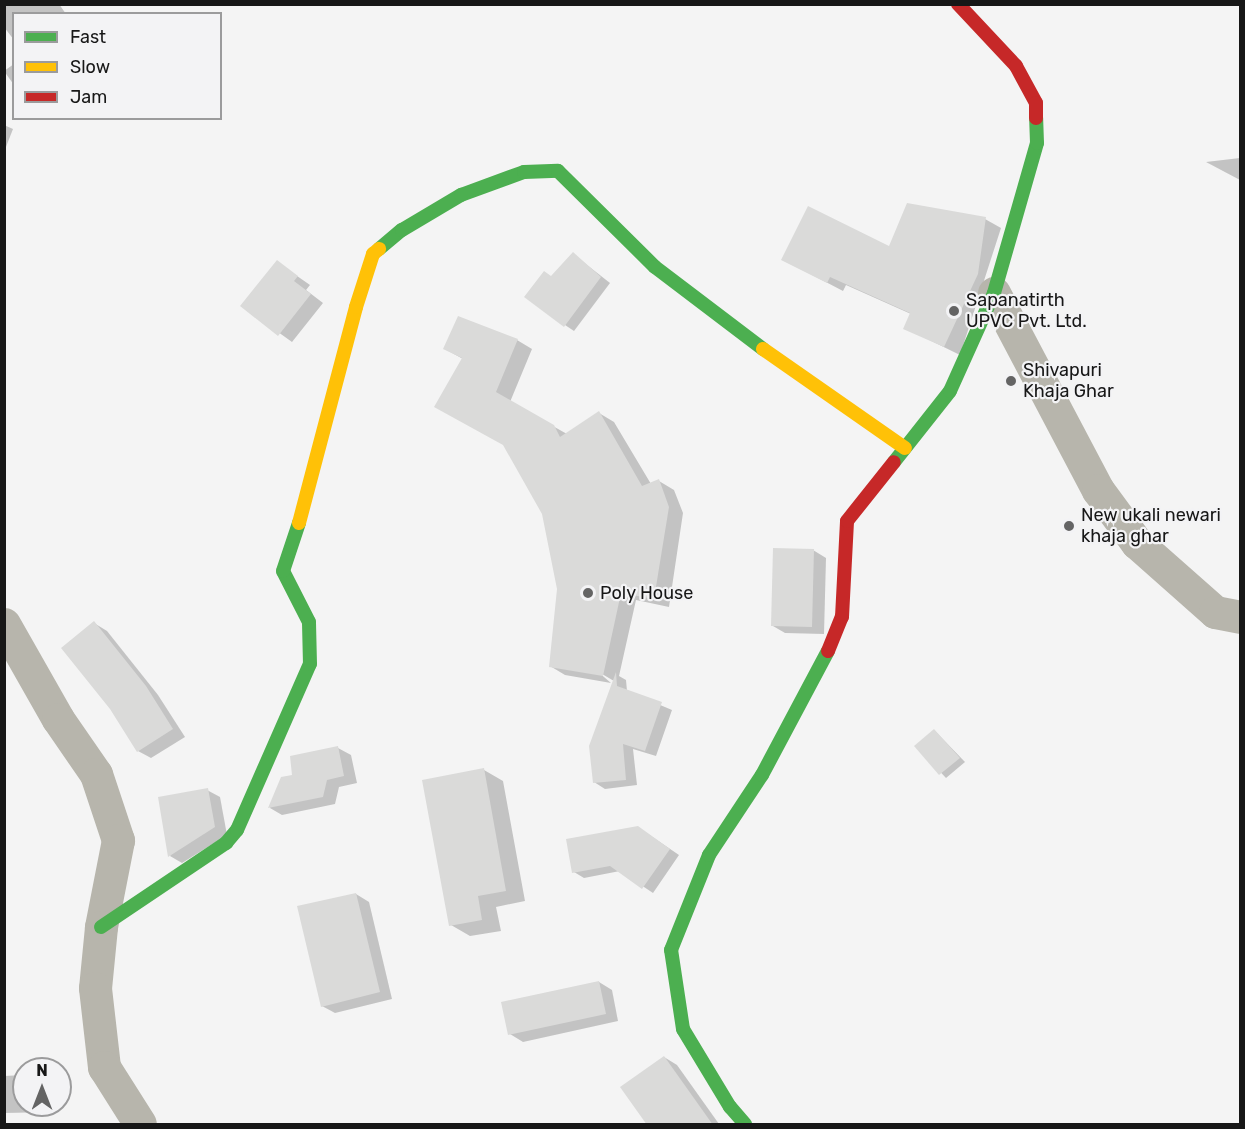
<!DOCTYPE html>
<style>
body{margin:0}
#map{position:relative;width:1245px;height:1129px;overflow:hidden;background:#f4f4f4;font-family:Rubik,sans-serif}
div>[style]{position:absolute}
.shadow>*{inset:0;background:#0003}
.building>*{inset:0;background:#dadad9}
.street>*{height:33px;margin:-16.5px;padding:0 16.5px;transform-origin:16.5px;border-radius:16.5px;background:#b7b5ac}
.fast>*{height:14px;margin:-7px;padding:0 7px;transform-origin:7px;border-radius:7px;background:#4caf50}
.slow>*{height:14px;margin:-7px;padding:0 7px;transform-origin:7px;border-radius:7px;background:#ffc107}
.jam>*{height:14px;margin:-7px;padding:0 7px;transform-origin:7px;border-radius:7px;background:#c62828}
.dots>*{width:16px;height:16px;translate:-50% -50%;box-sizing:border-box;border:3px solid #f3f3f5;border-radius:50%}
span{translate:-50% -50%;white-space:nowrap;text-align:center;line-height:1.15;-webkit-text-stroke:4.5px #f3f3f5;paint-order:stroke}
.poi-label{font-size:18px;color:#171717}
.left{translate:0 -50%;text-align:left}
.frame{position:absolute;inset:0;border:6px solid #171717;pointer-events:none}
.legend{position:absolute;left:12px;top:12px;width:210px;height:108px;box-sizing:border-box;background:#f3f3f5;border:2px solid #9b9b9c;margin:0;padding:8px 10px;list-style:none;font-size:18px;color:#171717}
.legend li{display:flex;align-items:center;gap:12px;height:30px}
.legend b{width:30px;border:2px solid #9b9b9c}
.north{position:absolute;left:12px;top:1057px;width:60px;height:60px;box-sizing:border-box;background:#f3f3f5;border:2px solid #9b9b9c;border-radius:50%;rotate:0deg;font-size:16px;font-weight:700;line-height:24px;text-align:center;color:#171717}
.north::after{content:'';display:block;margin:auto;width:21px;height:27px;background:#646464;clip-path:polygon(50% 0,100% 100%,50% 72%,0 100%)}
</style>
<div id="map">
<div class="shadow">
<i style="clip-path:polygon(4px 4px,59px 4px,66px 14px,14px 14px,14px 40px,4px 27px)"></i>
<i style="clip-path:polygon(14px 64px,14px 85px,4px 71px)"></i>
<i style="clip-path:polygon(4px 125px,13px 129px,4px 152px)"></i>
<i style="clip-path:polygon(1240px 158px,1240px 180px,1206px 162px)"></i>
<i style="clip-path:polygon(985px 219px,1001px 228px,960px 355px,905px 328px,911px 314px,846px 285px,843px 291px,799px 268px,889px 248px)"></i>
<i style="clip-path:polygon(573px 254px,610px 283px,574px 331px,565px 325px,552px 278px)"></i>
<i style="clip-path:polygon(277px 262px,310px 285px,306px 290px,323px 303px,292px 342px,242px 306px)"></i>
<i style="clip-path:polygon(517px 340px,532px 349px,510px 402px,567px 434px,599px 413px,614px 422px,651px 484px,659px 481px,674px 490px,683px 513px,669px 607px,636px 600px,619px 676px,626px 680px,627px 691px,672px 710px,656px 756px,633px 749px,637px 785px,605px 789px,594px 782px,614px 681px,597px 671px,611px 683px,565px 675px,550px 666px,559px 589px,543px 514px,463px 359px,445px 349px)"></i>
<i style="clip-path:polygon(813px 550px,826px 558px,824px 634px,785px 633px,773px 626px)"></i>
<i style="clip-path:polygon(94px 623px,107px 631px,158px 695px,185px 737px,151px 758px,138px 751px)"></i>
<i style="clip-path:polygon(935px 731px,965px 762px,946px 778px,916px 746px)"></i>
<i style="clip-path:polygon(338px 748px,351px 755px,357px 783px,339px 787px,335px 804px,282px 815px,270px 808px,282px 778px,294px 776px)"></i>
<i style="clip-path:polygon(484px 770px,503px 781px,525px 901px,496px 907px,501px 931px,470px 936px,451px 925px)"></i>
<i style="clip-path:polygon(207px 790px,220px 797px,227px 835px,182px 863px,170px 856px)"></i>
<i style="clip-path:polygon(648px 834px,679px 855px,653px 893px,620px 871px,584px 878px,574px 872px)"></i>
<i style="clip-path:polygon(356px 894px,369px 902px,392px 999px,335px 1013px,322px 1006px)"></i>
<i style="clip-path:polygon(599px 982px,612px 990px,618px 1021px,523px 1042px,510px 1034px)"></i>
<i style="clip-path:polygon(664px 1057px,677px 1065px,719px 1124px,649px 1124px)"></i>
<i style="clip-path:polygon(24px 1075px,24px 1105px,53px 1105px,53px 1112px,4px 1113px,4px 1076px)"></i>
</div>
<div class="building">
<i style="clip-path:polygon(907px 203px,986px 217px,978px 274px,944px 347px,903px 329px,910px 313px,830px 277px,827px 283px,781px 260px,808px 206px,889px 246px)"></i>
<i style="clip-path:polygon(573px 252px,601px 277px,564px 327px,524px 297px,544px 271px,551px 276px)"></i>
<i style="clip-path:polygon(277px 260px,298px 276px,294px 281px,311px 294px,278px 336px,240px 306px)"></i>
<i style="clip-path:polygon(458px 316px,518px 339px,496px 392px,554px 425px,560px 437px,599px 411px,642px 486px,659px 479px,669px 507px,654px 599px,621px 593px,603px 676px,549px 667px,557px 589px,542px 514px,503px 445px,434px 407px,462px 358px,443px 349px)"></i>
<i style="clip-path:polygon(773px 548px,814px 549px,812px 627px,771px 626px)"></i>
<i style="clip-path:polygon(94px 621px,146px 686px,173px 729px,137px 752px,110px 709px,61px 648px)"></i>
<i style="clip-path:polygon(616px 672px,617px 686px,662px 702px,645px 751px,623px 744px,626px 780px,593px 783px,589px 746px)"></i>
<i style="clip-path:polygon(934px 729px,960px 758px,939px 775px,914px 746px)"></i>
<i style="clip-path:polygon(338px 746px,344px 776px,327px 780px,323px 797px,268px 808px,281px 777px,292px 775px,290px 756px)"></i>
<i style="clip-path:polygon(484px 768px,506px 891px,478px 896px,482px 920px,449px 926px,422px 780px)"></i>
<i style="clip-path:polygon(208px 788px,215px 827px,168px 857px,158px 797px)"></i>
<i style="clip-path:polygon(638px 826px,670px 849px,642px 889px,610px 866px,572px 873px,566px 839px)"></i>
<i style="clip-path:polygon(356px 893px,380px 992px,321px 1007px,297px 906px)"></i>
<i style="clip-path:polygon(599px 981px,606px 1014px,508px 1035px,501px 1002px)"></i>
<i style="clip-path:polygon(664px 1056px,713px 1125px,647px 1125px,620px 1087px)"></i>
</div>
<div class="street">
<i style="left:994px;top:293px;width:223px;rotate:62.2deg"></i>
<i style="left:1098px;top:490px;width:66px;rotate:53.7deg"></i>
<i style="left:1137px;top:543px;width:104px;rotate:41.5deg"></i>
<i style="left:1215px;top:612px;width:25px;rotate:11deg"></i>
<i style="left:4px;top:624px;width:109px;rotate:60.4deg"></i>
<i style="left:58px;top:719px;width:67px;rotate:55.4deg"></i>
<i style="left:96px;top:774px;width:70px;rotate:71.6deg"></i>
<i style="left:118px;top:840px;width:89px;rotate:101.1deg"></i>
<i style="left:101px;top:927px;width:61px;rotate:95.6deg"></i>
<i style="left:95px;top:988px;width:80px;rotate:83.5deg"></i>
<i style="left:104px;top:1067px;width:67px;rotate:57.7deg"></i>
</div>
<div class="fast">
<i style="left:379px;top:249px;width:30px;rotate:-40deg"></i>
<i style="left:402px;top:230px;width:69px;rotate:-30.7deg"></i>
<i style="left:461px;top:195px;width:67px;rotate:-20.1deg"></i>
<i style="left:524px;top:172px;width:34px;rotate:-2deg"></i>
<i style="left:558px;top:171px;width:136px;rotate:44.7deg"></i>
<i style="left:655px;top:267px;width:136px;rotate:37.2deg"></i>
<i style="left:894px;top:462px;width:90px;rotate:-51.7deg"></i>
<i style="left:950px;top:391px;width:107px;rotate:-65.8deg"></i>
<i style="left:994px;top:293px;width:156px;rotate:-74deg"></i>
<i style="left:1037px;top:143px;width:25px;rotate:-92deg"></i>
<i style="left:101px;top:927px;width:151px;rotate:-33.9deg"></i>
<i style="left:226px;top:843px;width:17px;rotate:-50deg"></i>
<i style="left:237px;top:830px;width:181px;rotate:-66.3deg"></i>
<i style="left:310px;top:664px;width:42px;rotate:-91.4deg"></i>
<i style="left:309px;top:622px;width:57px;rotate:-117deg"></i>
<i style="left:283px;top:571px;width:51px;rotate:-71.6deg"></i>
<i style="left:745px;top:1124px;width:23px;rotate:-131deg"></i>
<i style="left:730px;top:1107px;width:91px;rotate:-121.1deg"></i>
<i style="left:683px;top:1029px;width:80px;rotate:-98.6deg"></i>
<i style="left:671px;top:950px;width:102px;rotate:-68.2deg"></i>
<i style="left:709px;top:855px;width:96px;rotate:-56.5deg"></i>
<i style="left:762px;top:775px;width:140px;rotate:-62deg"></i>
</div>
<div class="slow">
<i style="left:763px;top:349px;width:173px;rotate:34.9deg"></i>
<i style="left:299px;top:523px;width:223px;rotate:-75.2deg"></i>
<i style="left:356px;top:307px;width:56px;rotate:-72.2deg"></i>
<i style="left:373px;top:254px;width:8px;rotate:-40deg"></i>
</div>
<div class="jam">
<i style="left:958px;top:4px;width:85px;rotate:46.9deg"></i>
<i style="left:1016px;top:66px;width:42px;rotate:61.6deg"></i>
<i style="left:1036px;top:103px;width:15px;rotate:90deg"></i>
<i style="left:828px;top:651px;width:37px;rotate:-68deg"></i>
<i style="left:842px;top:617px;width:96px;rotate:-87deg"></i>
<i style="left:847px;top:521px;width:75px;rotate:-51.5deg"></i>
</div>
<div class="dots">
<i style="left:954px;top:311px;background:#646464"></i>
<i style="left:1011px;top:381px;background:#646464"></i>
<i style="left:1069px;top:526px;background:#646464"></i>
<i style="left:588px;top:593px;background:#646464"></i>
</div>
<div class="poi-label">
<span class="left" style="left:966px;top:311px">Sapanatirth<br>UPVC Pvt. Ltd.</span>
<span class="left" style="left:1023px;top:381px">Shivapuri<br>Khaja Ghar</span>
<span class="left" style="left:1081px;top:526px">New ukali newari<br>khaja ghar</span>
<span class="left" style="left:600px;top:593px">Poly House</span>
</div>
<div class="frame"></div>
<ul class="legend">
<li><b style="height:8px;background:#4caf50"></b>Fast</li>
<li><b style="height:8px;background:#ffc107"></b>Slow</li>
<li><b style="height:8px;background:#c62828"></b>Jam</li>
</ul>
<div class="north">N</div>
</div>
